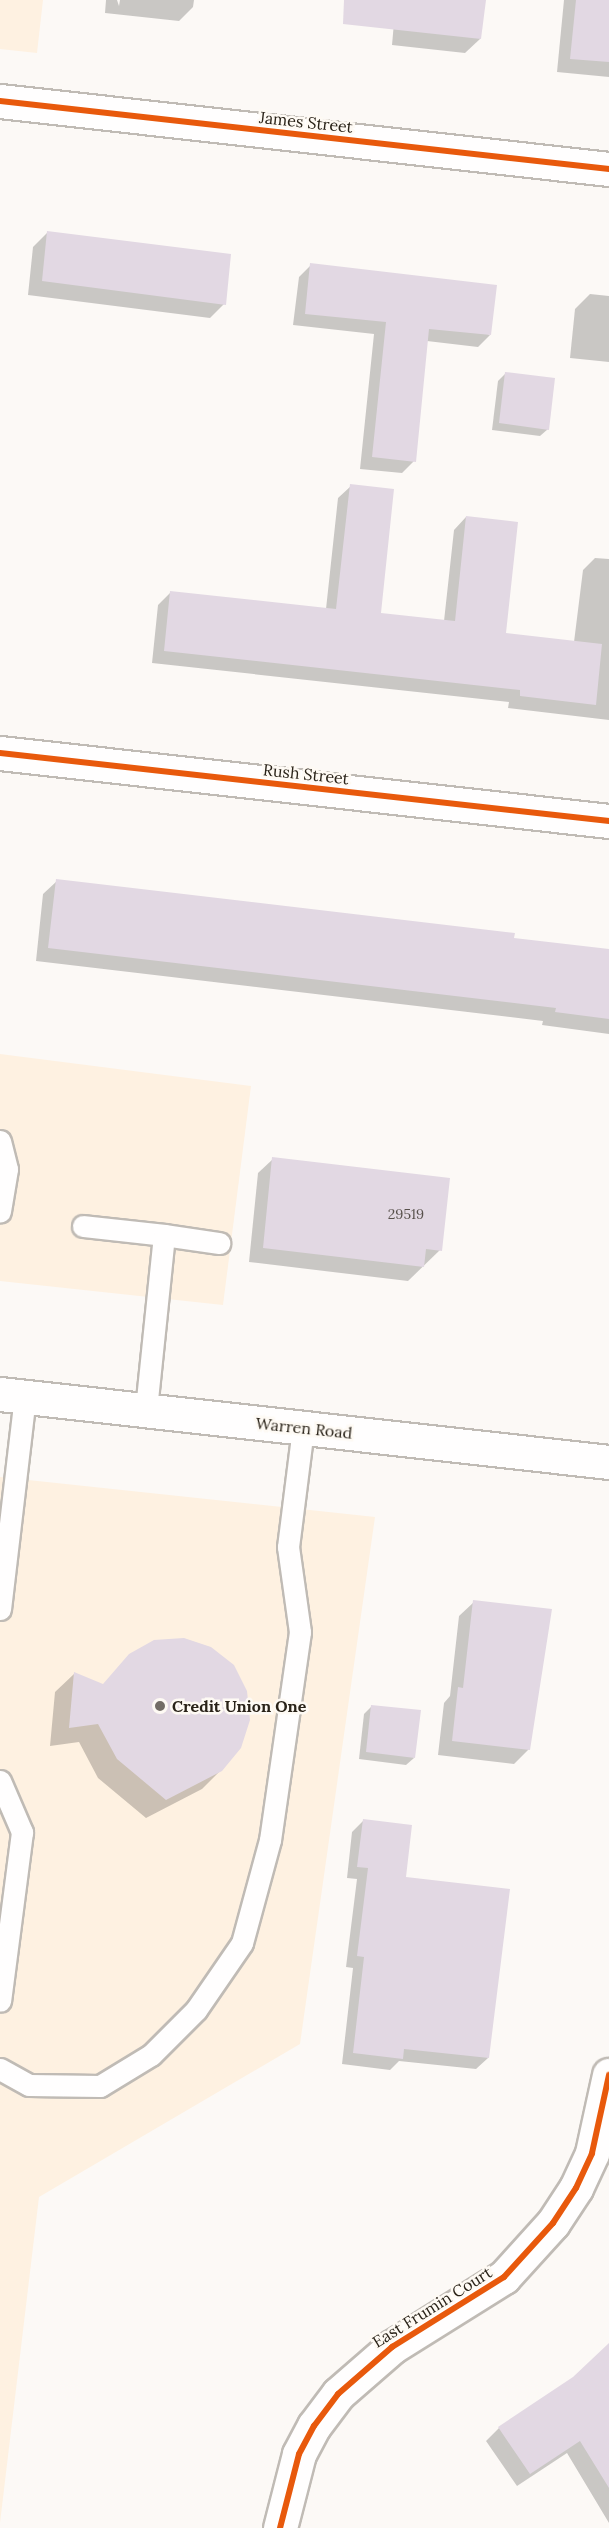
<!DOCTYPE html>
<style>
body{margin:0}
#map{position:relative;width:609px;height:2528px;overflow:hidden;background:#fcf9f6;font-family:Lora,serif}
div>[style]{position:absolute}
.built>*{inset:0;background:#fef1e1}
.shadow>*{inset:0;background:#0003}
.building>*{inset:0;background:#e2d8e3}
.roads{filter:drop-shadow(2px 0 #c0bbb5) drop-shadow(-2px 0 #c0bbb5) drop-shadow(0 2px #c0bbb5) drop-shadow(0 -2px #c0bbb5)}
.lane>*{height:21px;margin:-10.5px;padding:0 10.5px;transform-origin:10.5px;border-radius:10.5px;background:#fffefe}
.street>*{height:33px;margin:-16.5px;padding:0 16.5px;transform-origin:16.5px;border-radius:16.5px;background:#fffefe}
.secondary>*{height:33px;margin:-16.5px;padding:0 16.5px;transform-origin:16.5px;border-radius:16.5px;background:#fffefe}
.cycleway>*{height:6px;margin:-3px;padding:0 3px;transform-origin:3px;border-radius:3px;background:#e8590c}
.dots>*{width:16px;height:16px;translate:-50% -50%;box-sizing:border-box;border:3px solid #fefaf4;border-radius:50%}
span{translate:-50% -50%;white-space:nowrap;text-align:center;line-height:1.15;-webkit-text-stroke:5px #fefaf4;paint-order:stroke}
.number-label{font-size:14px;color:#57504b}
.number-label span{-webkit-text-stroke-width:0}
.street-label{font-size:16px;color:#292218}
.poi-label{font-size:16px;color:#292218;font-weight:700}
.left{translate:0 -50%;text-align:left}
</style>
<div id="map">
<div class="built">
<i style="clip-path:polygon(0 0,43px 0,37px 53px,0 49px)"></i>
<i style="clip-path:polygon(0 1054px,251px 1086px,223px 1305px,0 1281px)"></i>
<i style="clip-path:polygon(0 1477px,375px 1517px,300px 2044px,39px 2197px,0 2523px)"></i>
</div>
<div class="shadow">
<i style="clip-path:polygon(106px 0,117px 0,119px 6px,120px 0,194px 0,193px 7px,179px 21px,105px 13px)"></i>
<i style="clip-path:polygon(396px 0,484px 0,480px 39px,465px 53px,392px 45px)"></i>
<i style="clip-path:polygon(564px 0,609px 0,609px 77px,557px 72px)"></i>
<i style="clip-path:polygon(48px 232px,224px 304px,210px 318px,28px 295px,33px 247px)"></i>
<i style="clip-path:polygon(311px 265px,490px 335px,478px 347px,427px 341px,414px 461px,402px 473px,360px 469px,374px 334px,293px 325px,299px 277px)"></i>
<i style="clip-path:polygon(590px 294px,609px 296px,609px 362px,570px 358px,575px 309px)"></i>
<i style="clip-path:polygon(505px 374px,548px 429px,540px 436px,492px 430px,498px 381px)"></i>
<i style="clip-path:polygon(351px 486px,380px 614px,444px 621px,454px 530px,466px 517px,505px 635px,574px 642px,583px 570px,595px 558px,609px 559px,609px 720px,508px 708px,509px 702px,152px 663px,158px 605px,171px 592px,326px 609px,338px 498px)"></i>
<i style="clip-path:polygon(57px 881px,609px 951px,609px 1034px,542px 1025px,543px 1021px,36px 961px,43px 894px)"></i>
<i style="clip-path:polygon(273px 1159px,440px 1250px,408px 1281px,249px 1262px,258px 1173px)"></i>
<i style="clip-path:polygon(474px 1602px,529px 1749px,514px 1764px,438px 1755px,444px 1703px,450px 1696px,459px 1616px)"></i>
<i style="clip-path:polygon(130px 1655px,221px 1770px,202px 1789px,146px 1818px,98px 1778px,79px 1742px,50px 1746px,55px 1692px,74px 1674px,99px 1691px)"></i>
<i style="clip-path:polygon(372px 1706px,414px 1758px,406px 1765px,359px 1759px,364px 1714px)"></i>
<i style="clip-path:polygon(364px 1820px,405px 1879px,488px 2058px,476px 2069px,399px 2061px,390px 2070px,342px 2064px,353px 1968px,346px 1967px,357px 1879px,347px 1878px,352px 1832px)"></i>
<i style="clip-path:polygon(609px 2345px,609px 2523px,567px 2453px,517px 2486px,486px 2441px,499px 2428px,574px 2378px)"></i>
</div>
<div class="building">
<i style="clip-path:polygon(344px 0,486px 0,481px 39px,343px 24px)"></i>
<i style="clip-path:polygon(576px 0,609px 0,609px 62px,570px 59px)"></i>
<i style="clip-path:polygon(47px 231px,231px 254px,226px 305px,42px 281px)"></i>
<i style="clip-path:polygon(310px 263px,497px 285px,491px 335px,429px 329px,416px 462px,372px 457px,386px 322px,305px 314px)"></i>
<i style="clip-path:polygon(505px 372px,555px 378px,549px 430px,499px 423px)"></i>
<i style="clip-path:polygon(350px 484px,394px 489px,381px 613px,455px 621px,466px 516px,518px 522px,506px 633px,602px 644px,596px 705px,520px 696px,520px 690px,164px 651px,170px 591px,336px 609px)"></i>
<i style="clip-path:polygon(56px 879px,515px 933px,514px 938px,609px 949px,609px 1019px,555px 1012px,556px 1008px,48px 948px)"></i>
<i style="clip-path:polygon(272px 1157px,450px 1178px,442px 1251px,426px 1249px,424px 1267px,263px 1248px)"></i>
<i style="clip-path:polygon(473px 1600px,552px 1609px,530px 1750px,452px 1741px,458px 1687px,463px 1688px)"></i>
<i style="clip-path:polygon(184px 1638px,211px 1647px,234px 1665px,247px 1691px,250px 1720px,241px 1748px,222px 1771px,166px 1800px,117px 1759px,98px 1724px,69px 1728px,74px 1672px,103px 1684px,129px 1654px,154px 1640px)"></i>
<i style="clip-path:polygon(371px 1705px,421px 1710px,415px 1758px,366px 1752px)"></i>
<i style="clip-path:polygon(363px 1819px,412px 1825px,406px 1877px,510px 1889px,489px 2058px,404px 2049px,403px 2059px,353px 2053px,364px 1957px,357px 1956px,368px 1868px,357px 1867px)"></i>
<i style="clip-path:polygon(609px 2343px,609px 2488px,580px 2441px,530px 2474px,498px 2427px,573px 2377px)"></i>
</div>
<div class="roads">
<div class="lane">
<i style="left:0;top:1141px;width:29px;rotate:76deg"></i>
<i style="left:7px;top:1169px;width:43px;rotate:99.5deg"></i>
<i style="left:83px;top:1226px;width:81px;rotate:6.3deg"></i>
<i style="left:164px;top:1235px;width:176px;rotate:95.9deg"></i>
<i style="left:164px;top:1235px;width:56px;rotate:8.3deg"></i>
<i style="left:0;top:1609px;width:213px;rotate:-83.3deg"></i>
<i style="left:0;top:1781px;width:56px;rotate:66.7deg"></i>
<i style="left:22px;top:1832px;width:170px;rotate:97.4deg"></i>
<i style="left:0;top:2069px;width:33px;rotate:29deg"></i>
<i style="left:29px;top:2085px;width:71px;rotate:0.8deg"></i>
<i style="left:100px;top:2086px;width:60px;rotate:-31.3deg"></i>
<i style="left:151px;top:2055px;width:64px;rotate:-45deg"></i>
<i style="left:196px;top:2010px;width:81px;rotate:-55.5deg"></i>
<i style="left:242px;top:1943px;width:107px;rotate:-74.8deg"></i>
<i style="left:270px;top:1840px;width:210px;rotate:-81.8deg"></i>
<i style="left:300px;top:1632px;width:86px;rotate:-98deg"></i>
<i style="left:288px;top:1547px;width:120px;rotate:-82.8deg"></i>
</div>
<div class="street">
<i style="left:0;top:101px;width:613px;rotate:6.37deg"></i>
<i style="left:0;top:753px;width:613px;rotate:6.37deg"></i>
<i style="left:280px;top:2528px;width:76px;rotate:-75.6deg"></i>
<i style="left:299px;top:2454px;width:32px;rotate:-62deg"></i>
<i style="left:314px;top:2426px;width:40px;rotate:-53deg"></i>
<i style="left:338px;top:2394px;width:72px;rotate:-41deg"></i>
<i style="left:392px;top:2347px;width:132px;rotate:-32deg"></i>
<i style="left:504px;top:2277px;width:73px;rotate:-47.8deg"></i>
<i style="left:553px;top:2223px;width:42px;rotate:-56.7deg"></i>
<i style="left:576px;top:2188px;width:38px;rotate:-65deg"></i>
<i style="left:592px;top:2153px;width:80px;rotate:-77.7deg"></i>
</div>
<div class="secondary">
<i style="left:0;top:1394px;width:613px;rotate:6.37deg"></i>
</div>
</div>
<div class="cycleway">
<i style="left:0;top:101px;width:613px;rotate:6.37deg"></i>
<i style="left:0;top:753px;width:613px;rotate:6.37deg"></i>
<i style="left:280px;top:2528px;width:76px;rotate:-75.6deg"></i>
<i style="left:299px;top:2454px;width:32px;rotate:-62deg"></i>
<i style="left:314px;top:2426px;width:40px;rotate:-53deg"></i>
<i style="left:338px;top:2394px;width:72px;rotate:-41deg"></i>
<i style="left:392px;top:2347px;width:132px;rotate:-32deg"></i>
<i style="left:504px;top:2277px;width:73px;rotate:-47.8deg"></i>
<i style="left:553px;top:2223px;width:42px;rotate:-56.7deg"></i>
<i style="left:576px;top:2188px;width:38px;rotate:-65deg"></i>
<i style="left:592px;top:2153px;width:80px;rotate:-77.7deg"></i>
</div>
<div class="dots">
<i style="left:160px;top:1706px;background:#736d66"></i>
</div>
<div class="number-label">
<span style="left:406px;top:1214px">29519</span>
</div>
<div class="street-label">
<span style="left:306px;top:122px;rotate:6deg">James Street</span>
<span style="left:306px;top:774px;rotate:6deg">Rush Street</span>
<span style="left:304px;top:1428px;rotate:6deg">Warren Road</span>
<span style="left:432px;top:2307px;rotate:-32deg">East Frumin Court</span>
</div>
<div class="poi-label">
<span class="left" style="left:172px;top:1706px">Credit Union One</span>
</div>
</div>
